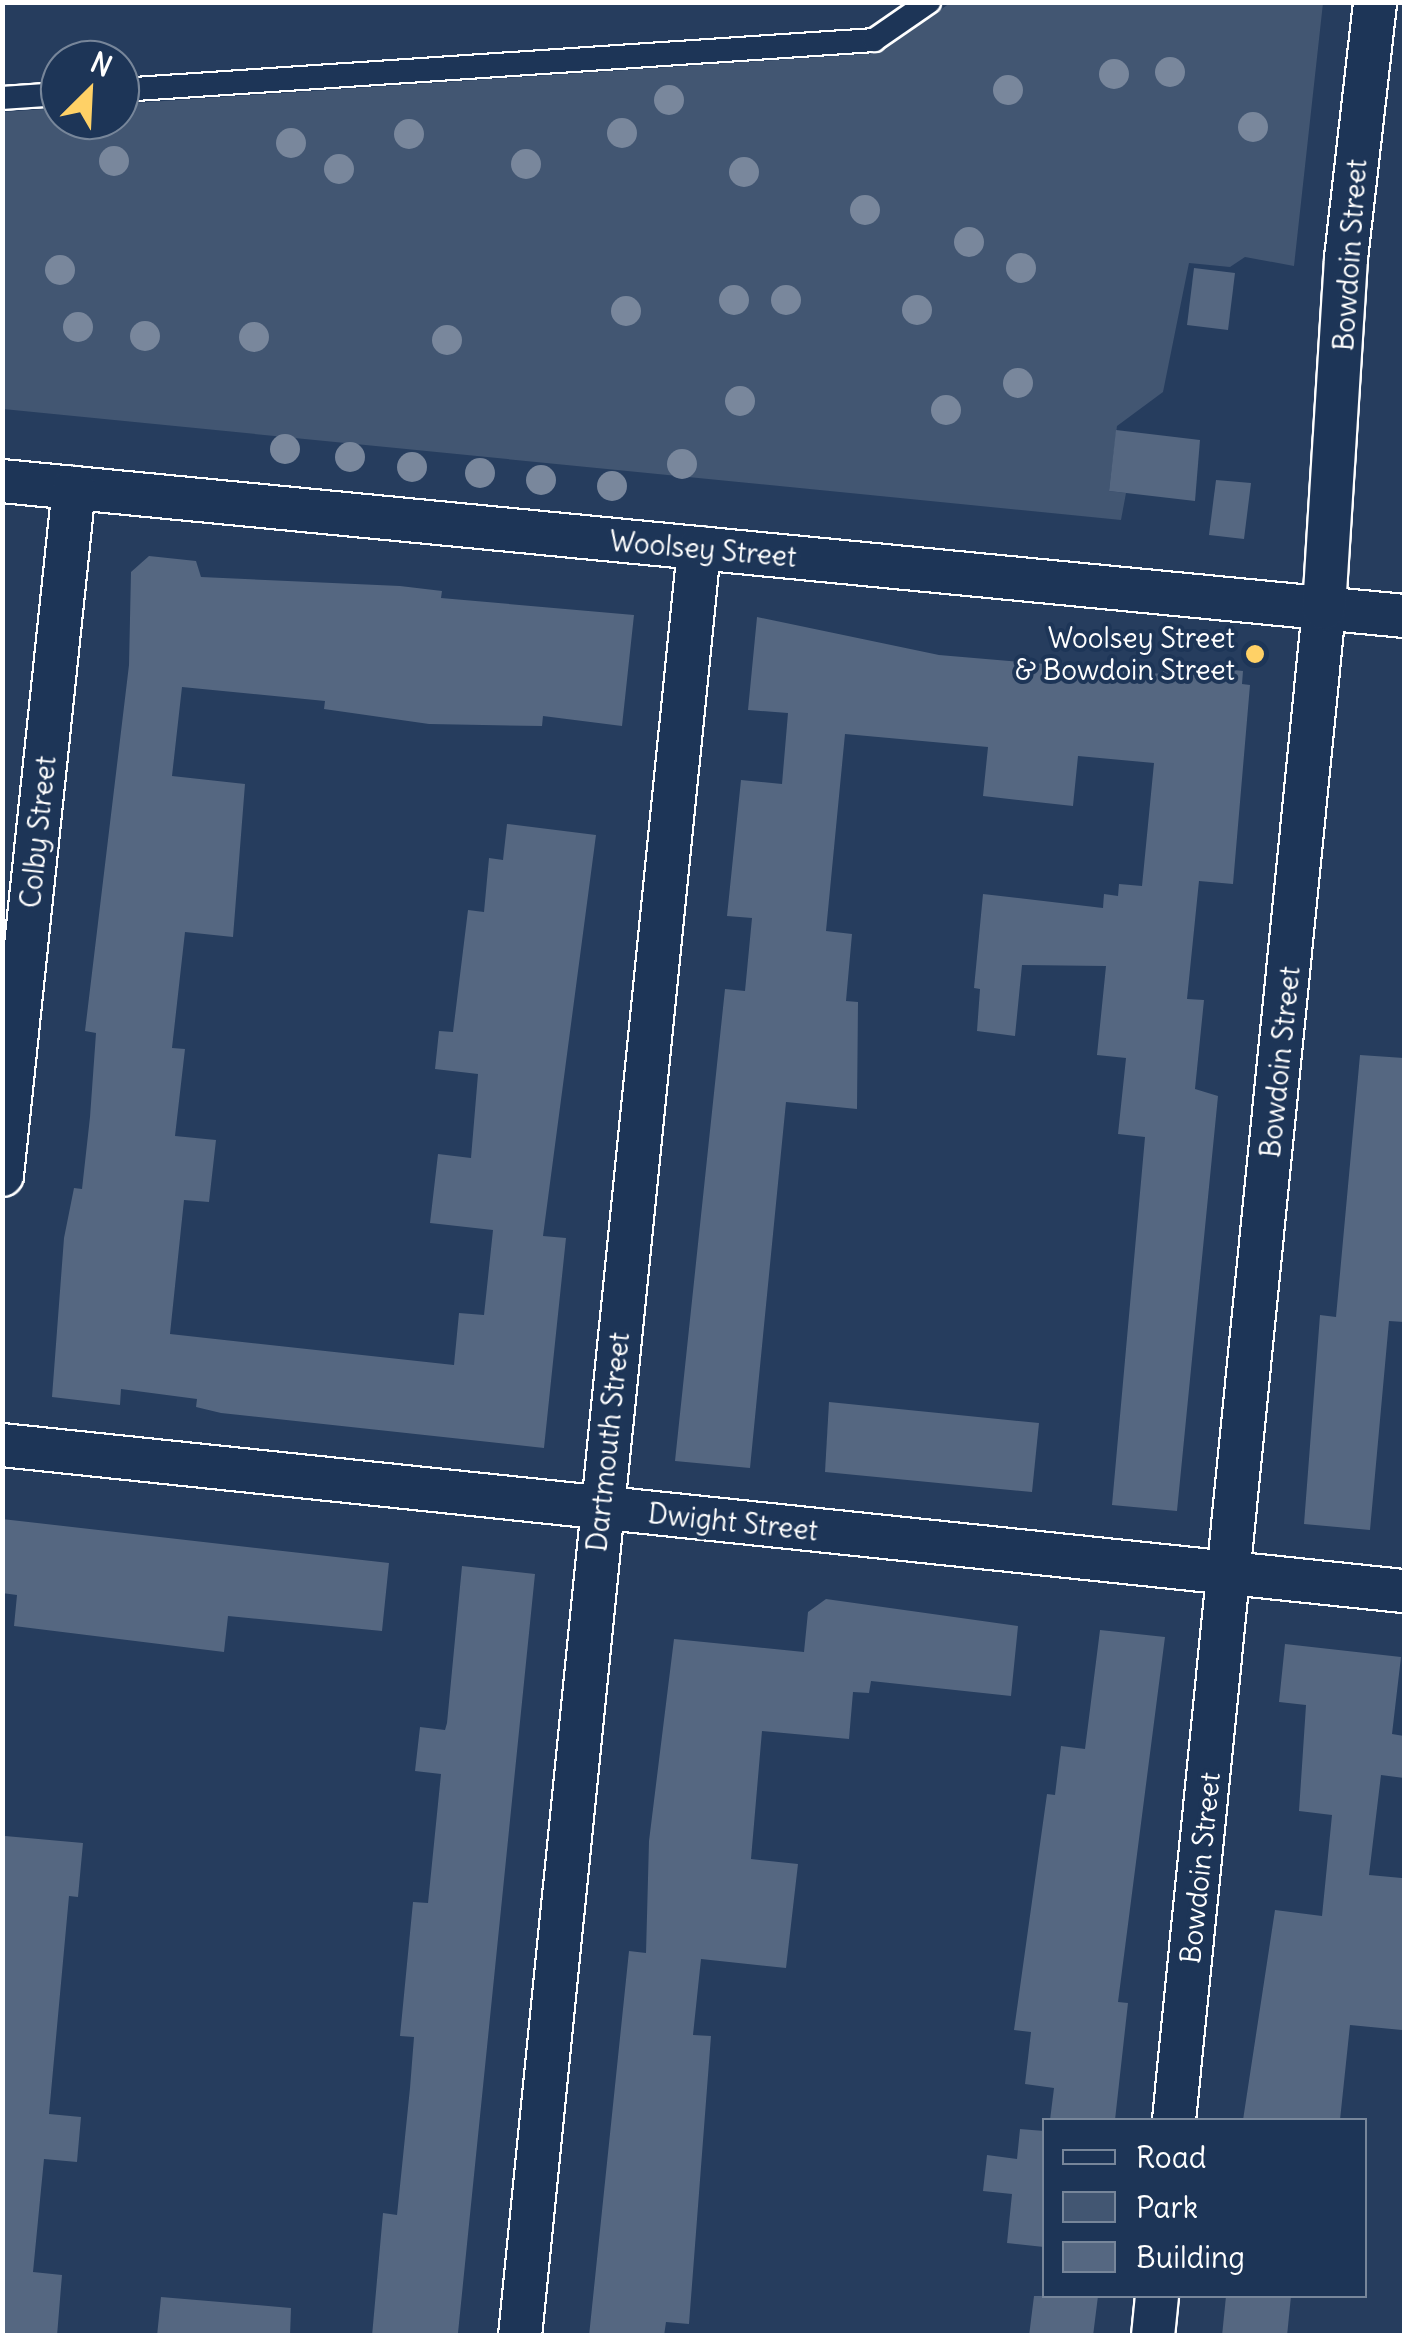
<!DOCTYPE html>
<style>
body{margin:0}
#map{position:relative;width:1407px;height:2338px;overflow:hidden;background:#263d5e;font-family:Delius,sans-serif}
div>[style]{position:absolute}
.green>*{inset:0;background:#425672}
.building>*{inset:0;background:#556781}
.roads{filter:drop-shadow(2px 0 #fff) drop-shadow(-2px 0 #fff) drop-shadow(0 2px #fff) drop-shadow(0 -2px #fff)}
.lane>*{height:22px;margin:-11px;padding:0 11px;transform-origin:11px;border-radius:11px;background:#1d3557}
.street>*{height:42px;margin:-21px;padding:0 21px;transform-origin:21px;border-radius:21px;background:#1d3557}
.trees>*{width:30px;height:30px;margin:-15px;border-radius:50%;background:#79879c}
.dots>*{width:28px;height:28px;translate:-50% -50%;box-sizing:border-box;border:5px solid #1d3557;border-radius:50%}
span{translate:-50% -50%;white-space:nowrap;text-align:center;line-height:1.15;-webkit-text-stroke:8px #1d3557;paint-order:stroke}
.street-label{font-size:28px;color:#fff}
.poi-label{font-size:28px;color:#fff}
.right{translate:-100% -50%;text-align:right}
.frame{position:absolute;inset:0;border:5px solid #fff;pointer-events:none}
.legend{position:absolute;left:1042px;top:2118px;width:325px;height:180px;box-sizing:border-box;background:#1d3557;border:2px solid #77869a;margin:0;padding:12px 18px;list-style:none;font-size:30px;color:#fff}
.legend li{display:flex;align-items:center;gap:20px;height:50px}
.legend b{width:50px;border:2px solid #77869a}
.north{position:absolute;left:40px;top:40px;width:100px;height:100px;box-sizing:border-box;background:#1d3557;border:2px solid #77869a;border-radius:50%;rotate:24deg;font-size:28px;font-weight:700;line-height:40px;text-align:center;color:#fff}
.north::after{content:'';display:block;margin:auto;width:35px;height:45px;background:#ffd166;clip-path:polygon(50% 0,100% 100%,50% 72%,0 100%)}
</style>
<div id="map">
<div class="green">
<i style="clip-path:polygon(950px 3px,1323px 3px,1294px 266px,1245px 257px,1230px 267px,1189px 263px,1163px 392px,1117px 426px,1109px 491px,1126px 493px,1121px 520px,3px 409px,3px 112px,60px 108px,60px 120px,120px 120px,120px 104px,880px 53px)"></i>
</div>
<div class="building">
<i style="clip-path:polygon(1194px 268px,1235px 273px,1228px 330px,1187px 325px)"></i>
<i style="clip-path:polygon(1116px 430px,1200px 440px,1195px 501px,1109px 491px)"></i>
<i style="clip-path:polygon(1216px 480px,1251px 483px,1244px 539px,1209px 535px)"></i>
<i style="clip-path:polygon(149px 556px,196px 561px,201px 577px,400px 586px,442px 591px,441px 598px,634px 615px,622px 726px,543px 716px,542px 726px,429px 724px,324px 709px,325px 701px,182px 687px,172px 776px,245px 784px,233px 937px,185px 932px,172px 1048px,185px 1049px,175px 1136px,216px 1140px,209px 1202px,184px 1200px,170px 1334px,454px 1365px,459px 1313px,484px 1315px,493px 1230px,430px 1223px,438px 1154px,471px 1158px,478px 1074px,435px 1069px,439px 1031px,453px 1032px,468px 910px,484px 912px,489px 858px,503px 860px,507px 824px,596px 835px,543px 1236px,566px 1238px,544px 1448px,221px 1413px,196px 1407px,197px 1399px,121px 1389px,120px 1405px,52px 1397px,64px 1238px,74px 1188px,82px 1189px,90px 1117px,96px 1033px,85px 1031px,129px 665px,131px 572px)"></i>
<i style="clip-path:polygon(757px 617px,939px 655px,1163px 674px,1164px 663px,1243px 671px,1242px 684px,1250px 685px,1233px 884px,1199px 881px,1187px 999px,1204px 1000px,1195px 1089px,1218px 1096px,1177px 1511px,1112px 1505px,1145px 1137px,1118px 1134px,1126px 1058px,1097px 1055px,1106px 966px,1022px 965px,1015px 1036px,977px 1031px,980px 989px,974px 988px,983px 894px,1103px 908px,1104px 894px,1118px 896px,1119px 884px,1142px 886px,1154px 763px,1078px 756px,1073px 806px,983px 796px,988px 747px,845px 734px,826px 931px,852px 934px,846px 1001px,858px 1002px,857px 1109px,786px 1102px,750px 1468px,675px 1461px,725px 989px,745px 991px,752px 918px,727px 916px,741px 780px,782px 784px,788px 713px,748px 710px)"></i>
<i style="clip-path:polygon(1360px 1055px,1404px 1058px,1404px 1322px,1389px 1321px,1370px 1530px,1304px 1524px,1320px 1315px,1336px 1317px)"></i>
<i style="clip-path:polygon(829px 1402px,1039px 1423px,1032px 1492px,825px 1472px)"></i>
<i style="clip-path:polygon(2px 1519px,389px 1563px,382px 1631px,228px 1616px,224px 1652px,14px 1626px,17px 1595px,2px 1593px)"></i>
<i style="clip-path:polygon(462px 1566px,535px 1574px,458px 2333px,372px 2336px,383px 2213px,397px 2215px,410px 2088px,414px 2037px,400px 2036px,413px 1902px,428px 1903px,441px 1774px,415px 1771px,420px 1727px,445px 1730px,447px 1723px)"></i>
<i style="clip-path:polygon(826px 1599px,1018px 1626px,1011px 1696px,871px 1681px,869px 1693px,853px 1692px,849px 1739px,762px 1731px,751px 1859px,798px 1864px,786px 1968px,701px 1959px,693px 2035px,711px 2036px,689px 2324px,666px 2322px,664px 2336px,589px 2336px,629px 1951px,646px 1953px,649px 1841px,674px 1639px,804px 1652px,808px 1612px)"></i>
<i style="clip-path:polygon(1100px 1630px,1165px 1637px,1118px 2002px,1128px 2003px,1115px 2120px,1050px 2120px,1054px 2088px,1025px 2084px,1031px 2032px,1014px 2030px,1047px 1794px,1055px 1795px,1061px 1746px,1085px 1749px)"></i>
<i style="clip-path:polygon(1285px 1644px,1401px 1657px,1392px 1734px,1404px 1736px,1404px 1778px,1381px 1775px,1369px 1875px,1402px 1878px,1402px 2030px,1350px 2025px,1340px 2120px,1243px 2120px,1275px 1910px,1322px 1916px,1332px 1815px,1299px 1811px,1306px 1705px,1279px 1702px)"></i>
<i style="clip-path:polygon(5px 1836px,83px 1843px,78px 1897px,69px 1896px,49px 2114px,81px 2117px,77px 2162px,44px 2159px,33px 2272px,62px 2275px,57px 2336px,2px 2336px)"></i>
<i style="clip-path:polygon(1020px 2129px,1044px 2131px,1044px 2247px,1007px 2243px,1012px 2194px,983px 2191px,987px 2155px,1017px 2159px)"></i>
<i style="clip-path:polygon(1034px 2296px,1098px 2296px,1093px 2336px,1029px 2336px)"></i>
<i style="clip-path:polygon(1226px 2296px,1291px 2296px,1287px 2336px,1222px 2336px)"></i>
<i style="clip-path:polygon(161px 2297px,291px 2308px,290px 2336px,157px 2336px)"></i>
</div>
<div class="roads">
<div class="lane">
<i style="left:120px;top:90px;width:756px;rotate:-3.79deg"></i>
<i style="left:874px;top:40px;width:67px;rotate:-34.6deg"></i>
<i style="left:2px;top:98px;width:58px;rotate:-3.9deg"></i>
</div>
<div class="street">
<i style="left:2px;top:481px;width:1408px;rotate:5.5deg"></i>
<i style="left:2px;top:1175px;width:691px;rotate:-84.02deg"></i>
<i style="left:2px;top:1445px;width:1410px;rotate:5.95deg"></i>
<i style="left:1174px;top:2120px;width:1519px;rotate:-84.33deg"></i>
<i style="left:1324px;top:608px;width:351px;rotate:-86.4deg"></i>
<i style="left:1346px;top:258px;width:258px;rotate:-83.5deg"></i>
<i style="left:520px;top:2336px;width:1797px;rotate:-84.28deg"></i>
<i style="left:1153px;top:2336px;width:40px;rotate:-84.3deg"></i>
</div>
</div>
<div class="trees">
<i style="left:1170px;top:72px"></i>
<i style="left:1114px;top:74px"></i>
<i style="left:1008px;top:90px"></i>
<i style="left:669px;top:100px"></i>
<i style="left:1253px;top:127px"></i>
<i style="left:622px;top:133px"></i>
<i style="left:409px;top:134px"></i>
<i style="left:291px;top:143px"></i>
<i style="left:114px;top:161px"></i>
<i style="left:526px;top:164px"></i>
<i style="left:339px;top:169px"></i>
<i style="left:744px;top:172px"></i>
<i style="left:865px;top:210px"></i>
<i style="left:969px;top:242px"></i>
<i style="left:1021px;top:268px"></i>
<i style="left:60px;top:270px"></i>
<i style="left:734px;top:300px"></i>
<i style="left:786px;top:300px"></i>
<i style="left:917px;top:310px"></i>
<i style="left:626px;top:311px"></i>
<i style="left:78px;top:327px"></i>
<i style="left:145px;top:336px"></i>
<i style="left:254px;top:337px"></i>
<i style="left:447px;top:340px"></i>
<i style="left:1018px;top:383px"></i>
<i style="left:740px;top:401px"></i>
<i style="left:946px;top:410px"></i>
<i style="left:285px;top:449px"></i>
<i style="left:350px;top:457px"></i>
<i style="left:682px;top:464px"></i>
<i style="left:412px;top:467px"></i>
<i style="left:480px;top:473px"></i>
<i style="left:541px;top:480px"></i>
<i style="left:612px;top:486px"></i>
</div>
<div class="dots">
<i style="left:1255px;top:654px;background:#ffd166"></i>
</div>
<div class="street-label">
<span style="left:1350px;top:255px;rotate:-86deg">Bowdoin Street</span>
<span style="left:703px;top:549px;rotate:5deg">Woolsey Street</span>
<span style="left:38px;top:832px;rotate:-84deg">Colby Street</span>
<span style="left:1280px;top:1062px;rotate:-84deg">Bowdoin Street</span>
<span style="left:608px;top:1442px;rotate:-84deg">Dartmouth Street</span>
<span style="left:733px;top:1522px;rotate:6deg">Dwight Street</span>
<span style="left:1200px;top:1868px;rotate:-84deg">Bowdoin Street</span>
</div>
<div class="poi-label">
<span class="right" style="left:1235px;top:654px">Woolsey Street<br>&amp; Bowdoin Street</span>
</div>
<div class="frame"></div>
<ul class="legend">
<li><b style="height:12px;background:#1d3557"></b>Road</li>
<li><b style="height:28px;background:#425672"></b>Park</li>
<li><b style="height:28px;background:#556781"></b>Building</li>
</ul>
<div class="north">N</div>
</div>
